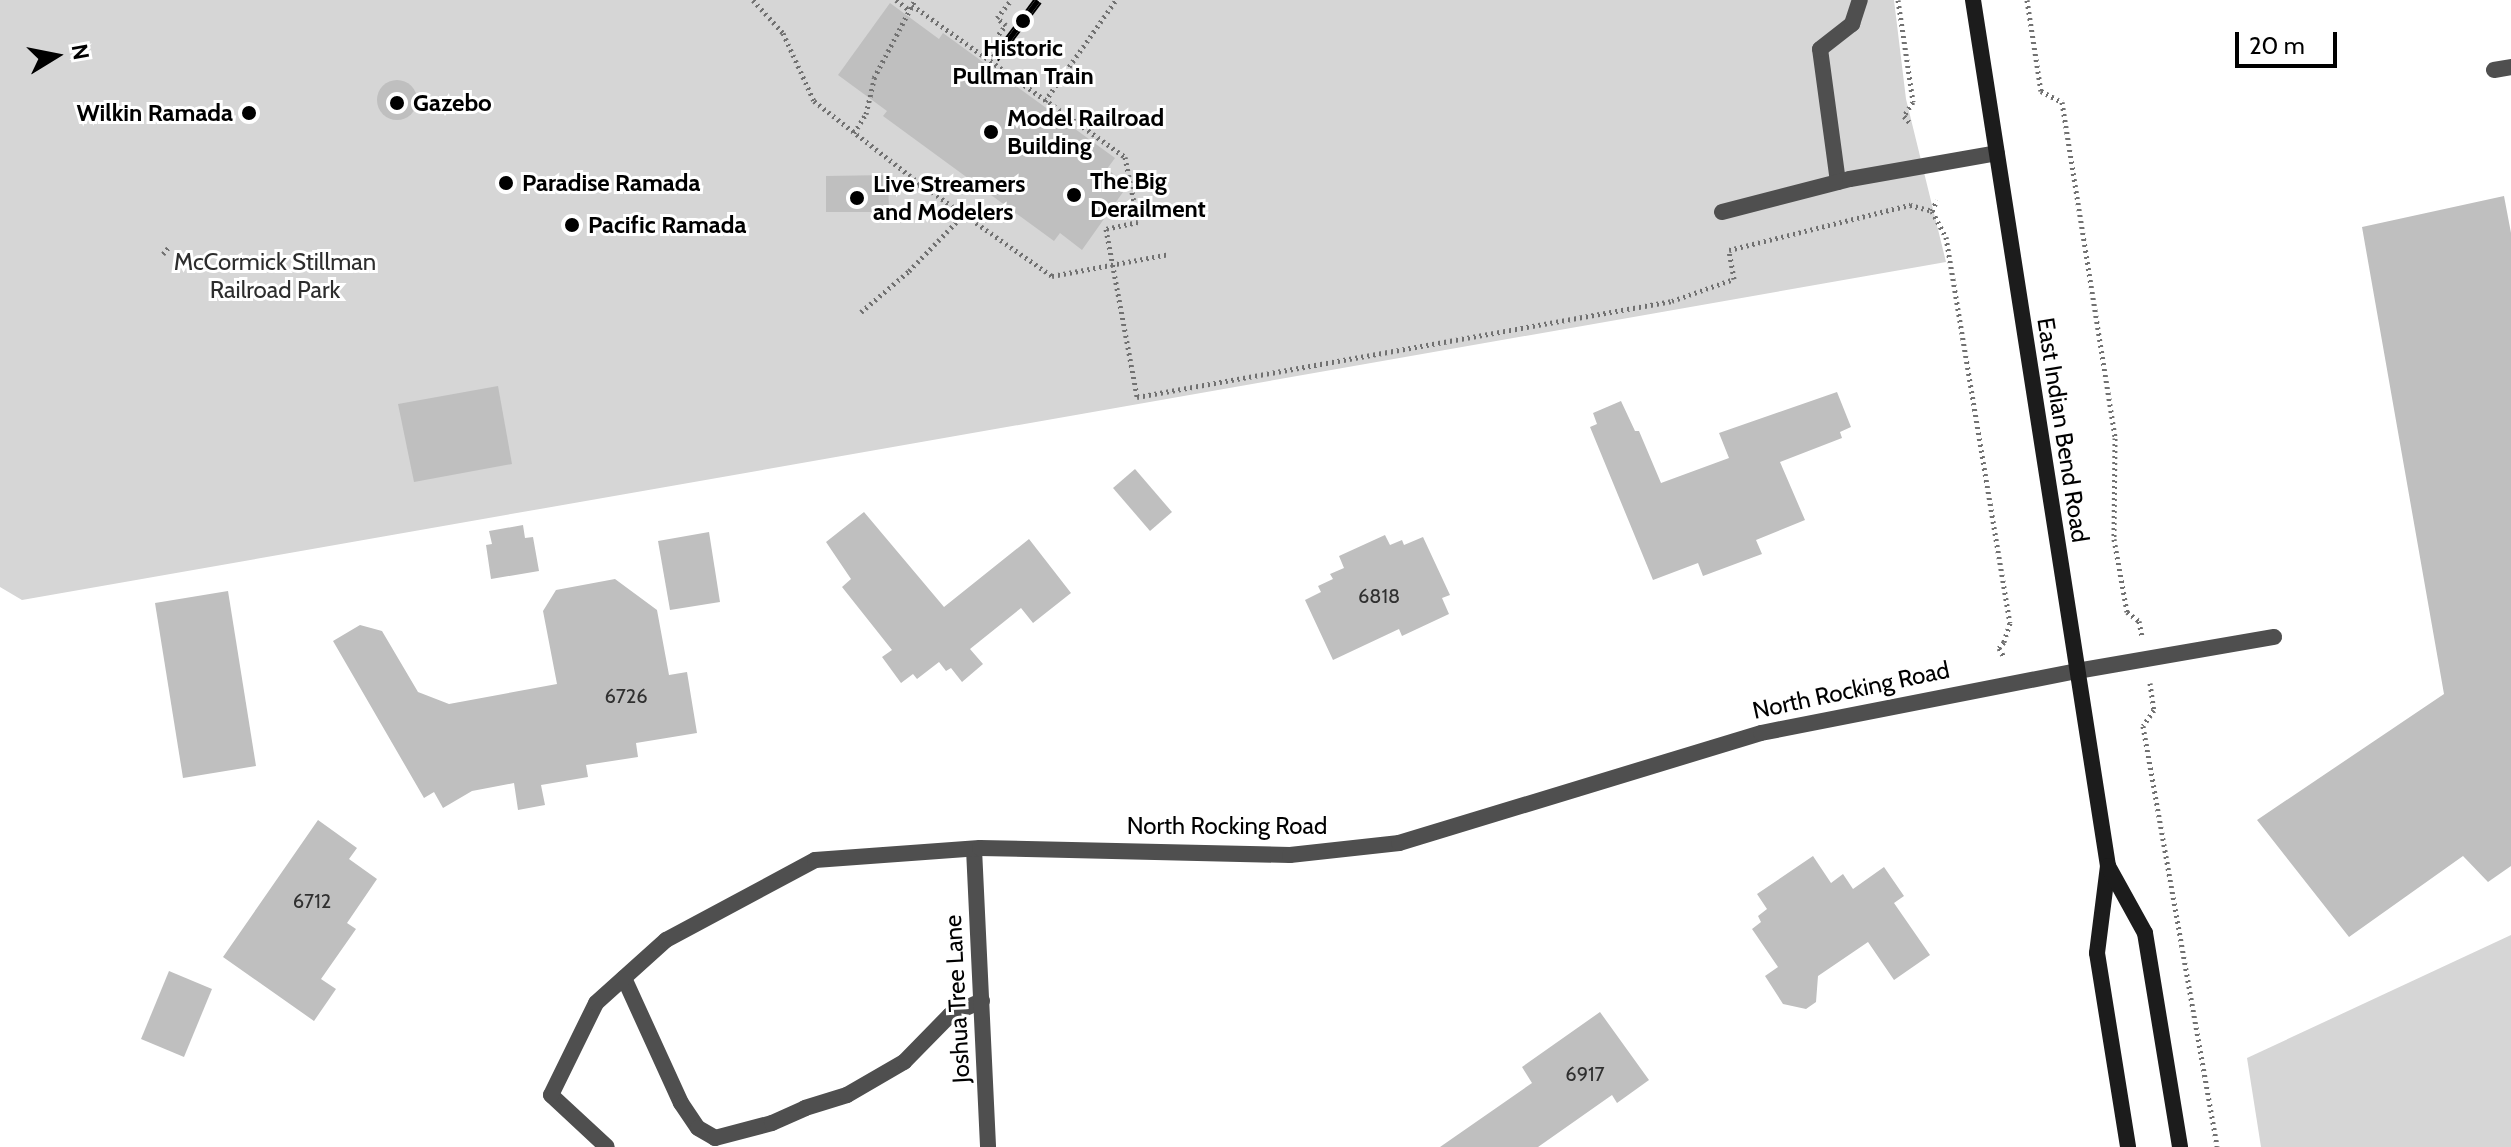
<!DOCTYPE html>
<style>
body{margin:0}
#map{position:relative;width:2511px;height:1147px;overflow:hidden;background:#fff;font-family:Cabin,sans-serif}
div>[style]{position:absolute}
.green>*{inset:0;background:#d6d6d6}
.building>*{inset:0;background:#bfbfbf}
.round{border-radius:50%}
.path>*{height:5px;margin-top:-2.5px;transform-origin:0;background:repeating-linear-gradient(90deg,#717171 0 2px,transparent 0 6px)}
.lane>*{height:16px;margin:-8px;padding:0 8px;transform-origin:8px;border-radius:8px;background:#4f4f4f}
.street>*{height:16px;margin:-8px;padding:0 8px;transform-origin:8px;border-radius:8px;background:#4f4f4f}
.secondary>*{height:16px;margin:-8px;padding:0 8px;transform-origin:8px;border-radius:8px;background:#1c1c1c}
.rail>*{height:9px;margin-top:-4.5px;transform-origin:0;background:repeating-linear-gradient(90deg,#fff 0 18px,#000 0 36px);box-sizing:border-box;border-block:2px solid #000}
.dots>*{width:22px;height:22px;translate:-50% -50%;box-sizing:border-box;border:4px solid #fff;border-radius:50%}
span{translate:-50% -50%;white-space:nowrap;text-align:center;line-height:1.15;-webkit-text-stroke:6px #fff;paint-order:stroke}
.number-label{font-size:20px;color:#303030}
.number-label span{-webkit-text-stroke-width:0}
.poi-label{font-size:24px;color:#000;font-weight:700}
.left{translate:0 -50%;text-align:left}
.right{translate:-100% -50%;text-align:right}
.park-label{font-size:24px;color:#2d2d2d}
.street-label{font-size:24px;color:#000}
.north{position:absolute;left:16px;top:16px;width:80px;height:80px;-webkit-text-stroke:6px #fff;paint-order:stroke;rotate:80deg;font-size:22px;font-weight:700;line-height:32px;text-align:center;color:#000}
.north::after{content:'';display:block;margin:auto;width:28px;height:36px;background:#000;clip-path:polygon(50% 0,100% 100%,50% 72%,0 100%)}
.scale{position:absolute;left:2235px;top:32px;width:102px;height:36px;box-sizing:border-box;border:4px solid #000;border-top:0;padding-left:10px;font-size:24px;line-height:28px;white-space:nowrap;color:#000;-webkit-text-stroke:6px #fff;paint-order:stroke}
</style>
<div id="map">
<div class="green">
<i style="clip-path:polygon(0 0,1894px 0,1906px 99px,1946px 262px,22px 600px,0 587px)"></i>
<i style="clip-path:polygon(2511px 935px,2511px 1147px,2261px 1147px,2247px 1058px)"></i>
</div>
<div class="building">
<i style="clip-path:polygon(890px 3px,939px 39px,943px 33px,1115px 158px,1107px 169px,1128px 185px,1082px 250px,1060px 233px,1054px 241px,883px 116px,887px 111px,838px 75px)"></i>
<i class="round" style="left:377px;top:80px;width:40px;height:40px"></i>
<i style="clip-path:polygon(888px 175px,889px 212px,826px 212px,826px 176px)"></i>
<i style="clip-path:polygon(2504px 196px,2511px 233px,2511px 866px,2488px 882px,2463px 856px,2349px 937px,2257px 820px,2444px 694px,2362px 227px)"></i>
<i style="clip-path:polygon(498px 386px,512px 464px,414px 482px,398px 404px)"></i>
<i style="clip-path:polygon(1837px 392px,1851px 427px,1840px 432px,1842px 438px,1780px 462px,1805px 520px,1756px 540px,1762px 554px,1703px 576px,1698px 563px,1653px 580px,1590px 427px,1597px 424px,1593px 413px,1621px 401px,1635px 431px,1639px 431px,1661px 483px,1729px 458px,1719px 433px)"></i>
<i style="clip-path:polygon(1135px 469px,1172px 512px,1150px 531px,1113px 488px)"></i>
<i style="clip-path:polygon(864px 512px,944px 607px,1029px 539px,1071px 593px,1033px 623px,1021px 608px,970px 649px,983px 664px,962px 682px,951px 668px,946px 671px,939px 662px,917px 679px,913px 674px,901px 683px,882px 657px,892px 650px,842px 587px,851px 579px,826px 542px)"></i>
<i style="clip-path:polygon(523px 525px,525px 538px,533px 537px,539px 571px,491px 579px,486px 545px,492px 544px,489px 531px)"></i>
<i style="clip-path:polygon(709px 532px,720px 602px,670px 610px,658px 541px)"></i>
<i style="clip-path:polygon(1385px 535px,1390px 545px,1402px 540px,1404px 545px,1423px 537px,1450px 595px,1442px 598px,1449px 614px,1402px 636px,1399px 629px,1333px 660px,1305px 600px,1321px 592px,1318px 586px,1333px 579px,1330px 574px,1344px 568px,1339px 556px)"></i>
<i style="clip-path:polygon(615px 579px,657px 610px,669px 675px,687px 672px,697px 733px,636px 743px,638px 757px,586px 765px,588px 777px,541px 785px,545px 805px,518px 810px,514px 783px,472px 791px,443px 808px,434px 792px,424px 798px,333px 641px,360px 625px,382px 631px,418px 692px,449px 704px,557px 684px,543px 611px,556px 590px)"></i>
<i style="clip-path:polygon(228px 591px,256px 766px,183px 778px,155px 603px)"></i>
<i style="clip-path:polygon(318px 820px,357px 848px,349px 859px,377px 879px,347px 923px,356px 929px,321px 979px,336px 989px,314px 1021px,223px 957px)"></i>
<i style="clip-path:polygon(1813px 856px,1831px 883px,1843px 874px,1853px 889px,1884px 867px,1904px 896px,1894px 903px,1930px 955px,1894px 980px,1868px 942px,1818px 976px,1816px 1002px,1806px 1009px,1783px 1004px,1765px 976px,1778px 967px,1752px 929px,1761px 922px,1758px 916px,1767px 909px,1757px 894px)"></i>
<i style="clip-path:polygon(169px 971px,212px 989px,184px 1057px,141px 1039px)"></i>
<i style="clip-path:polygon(1600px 1012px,1649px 1080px,1617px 1103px,1612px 1095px,1538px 1147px,1440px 1147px,1532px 1083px,1522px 1067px)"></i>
</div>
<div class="path">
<i style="left:753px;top:0;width:45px;rotate:47.7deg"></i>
<i style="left:783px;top:33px;width:75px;rotate:65.5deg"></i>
<i style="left:814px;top:101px;width:137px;rotate:37.9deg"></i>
<i style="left:922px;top:185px;width:159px;rotate:35deg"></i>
<i style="left:1052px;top:276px;width:119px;rotate:-10.6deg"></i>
<i style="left:896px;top:0;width:15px;rotate:37deg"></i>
<i style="left:1898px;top:0;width:103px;rotate:81.6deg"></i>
<i style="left:1913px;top:102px;width:17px;rotate:123deg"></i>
<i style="left:1904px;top:116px;width:11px;rotate:49deg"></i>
<i style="left:2027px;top:0;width:92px;rotate:81.3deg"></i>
<i style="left:2041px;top:91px;width:24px;rotate:28deg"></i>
<i style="left:2062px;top:102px;width:340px;rotate:81deg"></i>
<i style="left:2115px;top:438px;width:101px;rotate:90.6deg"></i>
<i style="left:2114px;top:539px;width:74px;rotate:79.9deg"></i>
<i style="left:2127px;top:612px;width:15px;rotate:37deg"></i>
<i style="left:2139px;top:621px;width:16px;rotate:79deg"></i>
<i style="left:912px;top:5px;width:262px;rotate:35.5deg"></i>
<i style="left:1125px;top:157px;width:66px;rotate:78.7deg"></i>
<i style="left:1138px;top:222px;width:33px;rotate:168deg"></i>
<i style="left:1106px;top:229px;width:171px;rotate:79.5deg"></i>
<i style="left:1137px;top:397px;width:544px;rotate:-10.17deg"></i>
<i style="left:1672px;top:301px;width:66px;rotate:-19.5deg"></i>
<i style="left:1734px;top:279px;width:29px;rotate:-100deg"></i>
<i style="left:1729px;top:250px;width:187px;rotate:-14deg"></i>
<i style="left:1910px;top:205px;width:23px;rotate:15deg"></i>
<i style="left:1932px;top:211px;width:30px;rotate:62deg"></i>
<i style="left:1946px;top:237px;width:391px;rotate:80.6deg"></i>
<i style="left:2010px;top:623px;width:20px;rotate:108deg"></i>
<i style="left:2004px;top:642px;width:8px;rotate:130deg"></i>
<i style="left:1999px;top:648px;width:10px;rotate:61deg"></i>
<i style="left:999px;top:42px;width:5px;rotate:-143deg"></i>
<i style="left:995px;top:39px;width:18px;rotate:-52deg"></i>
<i style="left:1006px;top:25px;width:11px;rotate:-142deg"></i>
<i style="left:997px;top:18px;width:23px;rotate:-52deg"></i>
<i style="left:1045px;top:101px;width:123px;rotate:-54.9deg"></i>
<i style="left:854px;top:133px;width:22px;rotate:-58deg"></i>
<i style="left:866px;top:114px;width:37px;rotate:-77deg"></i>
<i style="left:874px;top:78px;width:88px;rotate:-62.3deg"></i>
<i style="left:888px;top:184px;width:33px;rotate:2deg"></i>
<i style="left:1932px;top:211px;width:12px;rotate:-66deg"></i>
<i style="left:163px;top:254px;width:8px;rotate:-50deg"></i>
<i style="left:861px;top:312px;width:63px;rotate:-40.5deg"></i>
<i style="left:909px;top:271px;width:79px;rotate:-46deg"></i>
<i style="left:2150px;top:683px;width:27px;rotate:82deg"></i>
<i style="left:2154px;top:710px;width:19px;rotate:125deg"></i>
<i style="left:2143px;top:726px;width:427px;rotate:80deg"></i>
</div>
<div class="lane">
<i style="left:2494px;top:70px;width:17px;rotate:-10deg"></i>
<i style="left:1838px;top:182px;width:134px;rotate:-97.7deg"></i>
<i style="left:1820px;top:49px;width:41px;rotate:-38deg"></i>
<i style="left:1852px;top:24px;width:25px;rotate:-72deg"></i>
<i style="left:1722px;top:212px;width:132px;rotate:-14.5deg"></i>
<i style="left:1850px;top:179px;width:149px;rotate:-10deg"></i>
<i style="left:2077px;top:671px;width:200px;rotate:-9.8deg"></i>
<i style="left:624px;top:978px;width:137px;rotate:65.5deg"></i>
<i style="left:681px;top:1103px;width:30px;rotate:56deg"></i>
<i style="left:698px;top:1128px;width:20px;rotate:30deg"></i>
<i style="left:715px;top:1138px;width:59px;rotate:-14.7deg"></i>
<i style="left:772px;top:1123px;width:36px;rotate:-24deg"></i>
<i style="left:805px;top:1108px;width:44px;rotate:-17.2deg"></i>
<i style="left:847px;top:1095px;width:66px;rotate:-30.1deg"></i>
<i style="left:904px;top:1062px;width:66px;rotate:-45.6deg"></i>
<i style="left:950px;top:1015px;width:35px;rotate:-24deg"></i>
<i style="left:551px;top:1095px;width:76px;rotate:42.9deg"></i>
</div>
<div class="street">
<i style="left:974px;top:849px;width:298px;rotate:87.3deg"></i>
<i style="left:551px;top:1095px;width:102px;rotate:-63.9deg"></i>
<i style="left:596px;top:1003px;width:94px;rotate:-42deg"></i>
<i style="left:666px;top:940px;width:169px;rotate:-28.2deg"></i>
<i style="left:815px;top:860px;width:165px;rotate:-4.2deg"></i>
<i style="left:980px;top:848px;width:310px;rotate:1.3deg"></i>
<i style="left:1290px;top:855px;width:110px;rotate:-6.3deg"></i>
<i style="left:1399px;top:843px;width:378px;rotate:-16.9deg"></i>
<i style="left:1761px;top:733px;width:322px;rotate:-11.1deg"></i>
</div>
<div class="secondary">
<i style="left:1973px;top:0;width:876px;rotate:81.14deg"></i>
<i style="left:2108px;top:866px;width:88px;rotate:97.2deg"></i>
<i style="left:2097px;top:953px;width:196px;rotate:80.9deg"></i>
<i style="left:2108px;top:866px;width:77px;rotate:61.1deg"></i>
<i style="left:2145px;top:933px;width:217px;rotate:80.7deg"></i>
</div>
<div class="rail">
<i style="left:995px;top:58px;width:72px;rotate:-53.4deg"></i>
</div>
<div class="dots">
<i style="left:1023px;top:21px;background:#000"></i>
<i style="left:397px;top:103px;background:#000"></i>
<i style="left:249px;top:113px;background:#000"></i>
<i style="left:991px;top:132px;background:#000"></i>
<i style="left:506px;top:183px;background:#000"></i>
<i style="left:1074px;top:195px;background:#000"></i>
<i style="left:857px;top:198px;background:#000"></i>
<i style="left:572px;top:225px;background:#000"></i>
</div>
<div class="number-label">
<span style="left:1379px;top:596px">6818</span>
<span style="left:626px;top:696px">6726</span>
<span style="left:312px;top:901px">6712</span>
<span style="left:1585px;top:1074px">6917</span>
</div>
<div class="poi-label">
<span style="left:1023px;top:62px">Historic<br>Pullman Train</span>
<span class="left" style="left:413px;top:103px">Gazebo</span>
<span class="right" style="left:233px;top:113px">Wilkin Ramada</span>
<span class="left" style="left:1007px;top:132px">Model Railroad<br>Building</span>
<span class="left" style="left:1090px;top:195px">The Big<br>Derailment</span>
<span class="left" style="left:522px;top:183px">Paradise Ramada</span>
<span class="left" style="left:873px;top:198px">Live Streamers<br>and Modelers</span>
<span class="left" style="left:588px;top:225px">Pacific Ramada</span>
</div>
<div class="park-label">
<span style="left:275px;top:276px">McCormick Stillman<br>Railroad Park</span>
</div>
<div class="street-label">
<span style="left:2063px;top:430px;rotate:81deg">East Indian Bend Road</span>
<span style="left:1851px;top:690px;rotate:-12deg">North Rocking Road</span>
<span style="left:1227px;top:826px">North Rocking Road</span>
<span style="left:957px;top:999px;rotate:-93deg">Joshua Tree Lane</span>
</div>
<div class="north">N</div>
<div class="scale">20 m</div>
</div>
